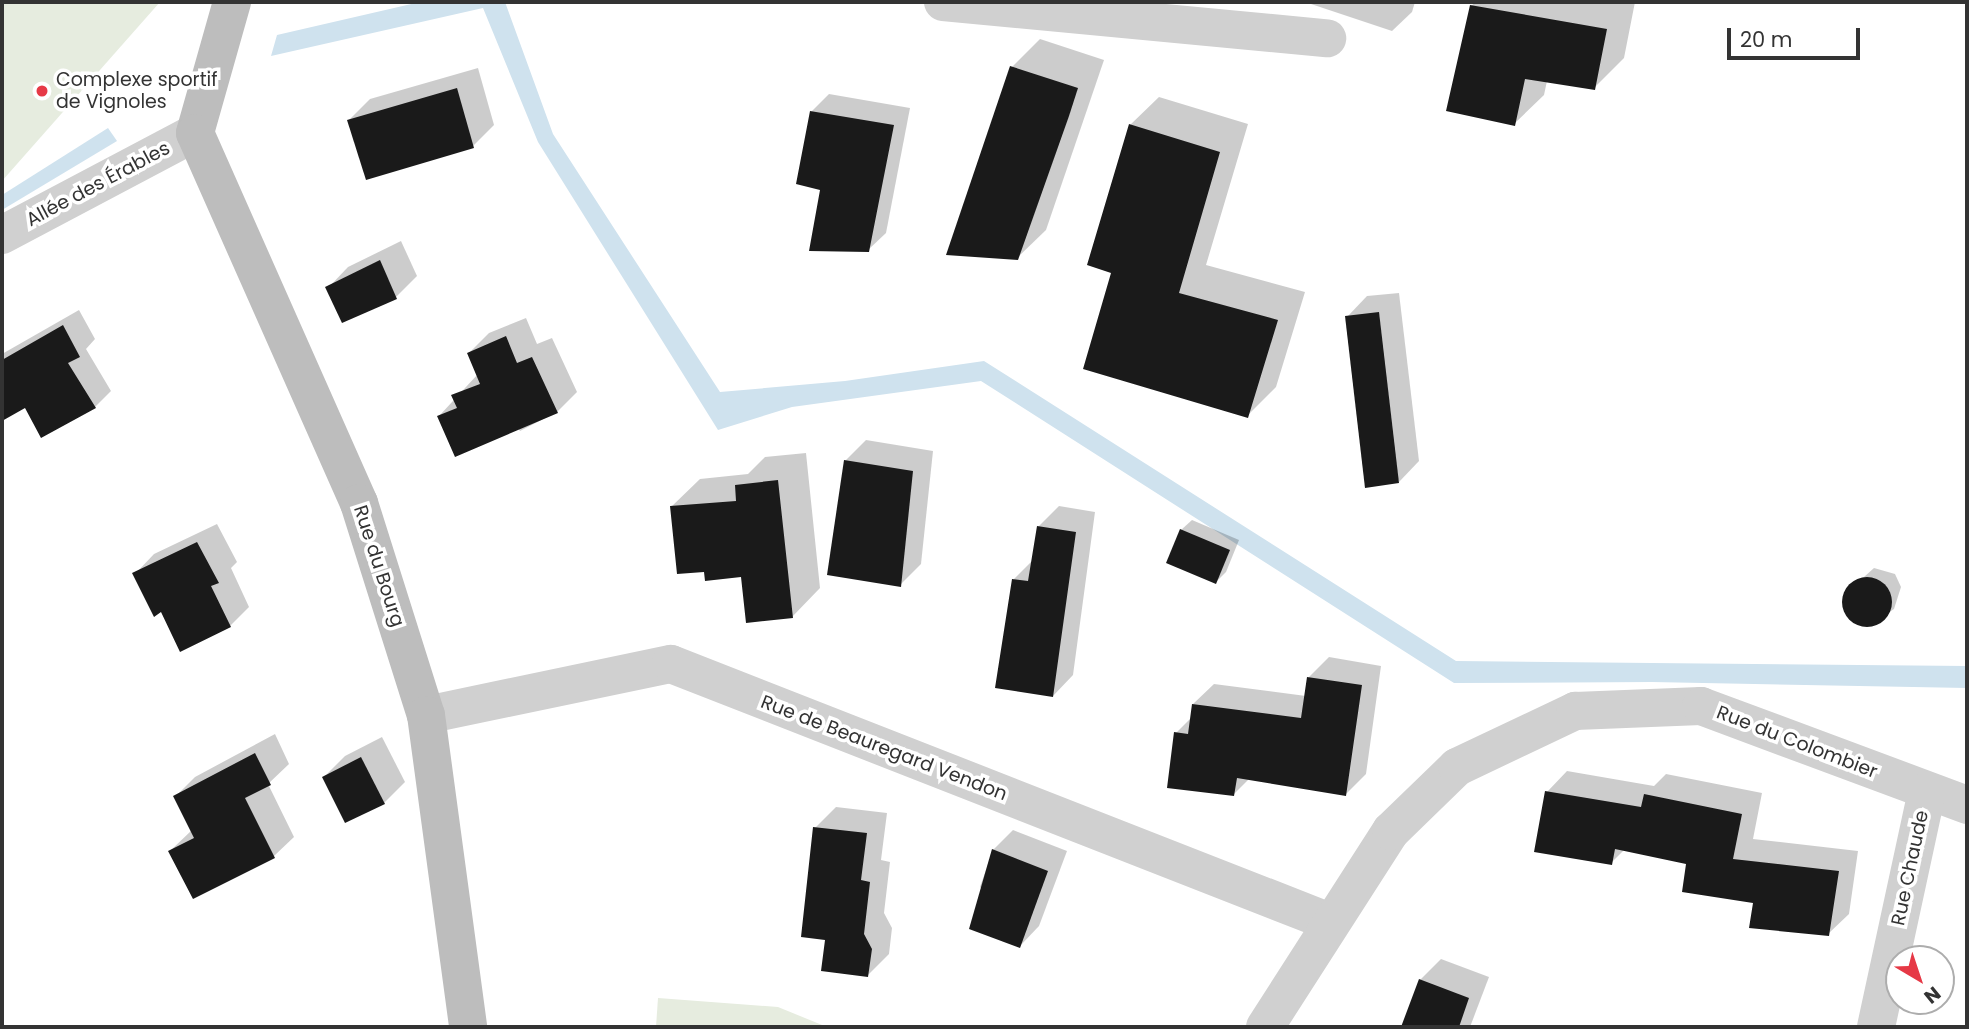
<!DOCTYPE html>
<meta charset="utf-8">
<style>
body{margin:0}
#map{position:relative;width:1969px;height:1029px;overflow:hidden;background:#fff;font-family:Poppins,sans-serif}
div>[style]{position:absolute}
.green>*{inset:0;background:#e6ecdf}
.water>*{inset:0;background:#cfe2ee}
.shadow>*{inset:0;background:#0003}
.building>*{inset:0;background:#1a1a1a}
.round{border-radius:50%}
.street>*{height:38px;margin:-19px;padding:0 19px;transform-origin:19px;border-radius:19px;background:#d0d0d0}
.secondary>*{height:38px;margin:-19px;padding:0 19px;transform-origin:19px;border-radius:19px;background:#bdbdbd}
.dots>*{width:19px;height:19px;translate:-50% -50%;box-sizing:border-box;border:4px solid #fff;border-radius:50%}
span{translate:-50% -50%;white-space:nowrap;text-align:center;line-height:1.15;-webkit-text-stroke:7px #fff;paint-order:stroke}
.poi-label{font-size:19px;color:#333}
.left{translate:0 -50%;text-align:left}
.street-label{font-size:19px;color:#333}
.frame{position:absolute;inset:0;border:4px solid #333;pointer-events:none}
.north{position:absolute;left:1885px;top:945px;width:70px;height:70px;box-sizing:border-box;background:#fff;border:2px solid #adadad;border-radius:50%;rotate:141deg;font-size:19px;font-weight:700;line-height:28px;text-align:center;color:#333}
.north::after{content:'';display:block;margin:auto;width:24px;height:32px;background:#e63946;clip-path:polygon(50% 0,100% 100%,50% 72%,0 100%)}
.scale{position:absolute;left:1727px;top:28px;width:133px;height:32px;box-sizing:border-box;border:4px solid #333;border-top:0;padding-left:9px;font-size:21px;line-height:24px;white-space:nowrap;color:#333;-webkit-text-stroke:5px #fff;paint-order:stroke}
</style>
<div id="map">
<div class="green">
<i style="clip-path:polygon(2px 2px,160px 2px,2px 181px)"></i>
<i style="clip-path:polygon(658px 998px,778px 1007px,827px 1027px,656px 1027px)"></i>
</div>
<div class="water">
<i style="clip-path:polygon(420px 2px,505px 2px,553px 134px,720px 392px,845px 381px,984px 361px,1456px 661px,1967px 666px,1967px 688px,1652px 682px,1454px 683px,981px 381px,792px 407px,718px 430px,538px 142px,483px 8px,271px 56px,277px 35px)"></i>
<i style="clip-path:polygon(108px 128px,117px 141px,2px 210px,2px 195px)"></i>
</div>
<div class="shadow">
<i style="clip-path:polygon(1305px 2px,1415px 2px,1412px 12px,1392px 31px)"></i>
<i style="clip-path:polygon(1476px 2px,1635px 2px,1624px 58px,1594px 88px,1547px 81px,1544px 95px,1514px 124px,1471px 6px)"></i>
<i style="clip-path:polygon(1040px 39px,1104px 60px,1046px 230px,1017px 258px,1012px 67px)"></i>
<i style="clip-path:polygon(478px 68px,494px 125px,473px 146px,367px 178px,349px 120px,370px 99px)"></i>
<i style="clip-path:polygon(829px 94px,910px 108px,886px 233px,868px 250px,822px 189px,811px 112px)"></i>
<i style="clip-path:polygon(1159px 97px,1248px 124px,1206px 265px,1305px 292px,1276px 387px,1247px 416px,1113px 272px,1130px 125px)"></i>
<i style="clip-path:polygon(401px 241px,417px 276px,396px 297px,328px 288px,348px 267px)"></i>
<i style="clip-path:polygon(1399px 293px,1419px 461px,1399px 482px,1347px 317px,1367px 296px)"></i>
<i style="clip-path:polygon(79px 310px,95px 339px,86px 349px,111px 391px,95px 407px,25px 406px,2px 419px,2px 354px)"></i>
<i style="clip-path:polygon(526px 318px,537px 344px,552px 338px,577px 392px,557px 412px,520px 431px,517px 426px,439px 416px,478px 374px,469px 353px,489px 333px)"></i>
<i style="clip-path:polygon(866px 440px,933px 451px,921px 564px,900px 585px,845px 461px)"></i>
<i style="clip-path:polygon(806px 453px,820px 588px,792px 617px,743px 575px,705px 570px,671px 507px,700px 479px,748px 474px,765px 457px)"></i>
<i style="clip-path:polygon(1059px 506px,1095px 512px,1073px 675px,1053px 696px,1014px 579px,1033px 560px,1038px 527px)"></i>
<i style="clip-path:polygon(1192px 520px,1239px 540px,1226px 572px,1216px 582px,1181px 530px)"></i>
<i style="clip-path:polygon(217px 524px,237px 562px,231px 568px,249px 607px,230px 626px,162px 610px,135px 574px,154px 554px)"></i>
<i style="clip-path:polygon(1874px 568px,1895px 574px,1901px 587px,1894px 609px,1869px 626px,1854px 622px,1845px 609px,1845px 594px)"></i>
<i style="clip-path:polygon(1329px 657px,1381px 666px,1366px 774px,1346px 794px,1250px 778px,1234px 794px,1176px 733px,1192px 717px,1193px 704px,1214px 684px,1306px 696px,1309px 677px)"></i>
<i style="clip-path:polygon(275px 734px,289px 764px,268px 784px,294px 837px,274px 856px,193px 897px,170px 851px,192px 830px,175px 797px,195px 777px)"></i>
<i style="clip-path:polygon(382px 737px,405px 782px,384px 803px,324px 777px,345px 756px)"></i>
<i style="clip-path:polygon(1567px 771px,1654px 786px,1666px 774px,1762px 793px,1753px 839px,1858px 851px,1849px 914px,1828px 934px,1755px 902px,1688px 863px,1625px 849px,1611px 863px,1547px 792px)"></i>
<i style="clip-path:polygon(836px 807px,887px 813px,881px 860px,890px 862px,884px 913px,892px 928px,889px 954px,868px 975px,815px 828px)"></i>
<i style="clip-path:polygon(1013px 830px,1067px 851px,1039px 926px,1020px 946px,980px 887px,993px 850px)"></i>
<i style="clip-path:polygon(1441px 959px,1489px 977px,1470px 1027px,1403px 1027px,1420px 980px)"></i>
</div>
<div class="building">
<i style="clip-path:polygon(1470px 5px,1607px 29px,1595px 90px,1525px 79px,1515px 126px,1446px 111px)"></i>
<i style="clip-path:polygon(1010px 66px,1078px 88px,1069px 116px,1018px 260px,946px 255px)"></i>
<i style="clip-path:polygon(457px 88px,474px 148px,366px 180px,347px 120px)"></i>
<i style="clip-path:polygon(810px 111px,894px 125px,869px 252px,809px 251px,820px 190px,796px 184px)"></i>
<i style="clip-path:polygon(1129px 124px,1220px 152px,1179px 293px,1278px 320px,1248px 418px,1083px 369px,1111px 273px,1087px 265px)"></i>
<i style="clip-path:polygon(380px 260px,397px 299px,342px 323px,325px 287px)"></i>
<i style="clip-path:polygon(1379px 312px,1399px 483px,1365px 488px,1345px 316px)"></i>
<i style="clip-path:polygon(63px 325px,80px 357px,68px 363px,96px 408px,41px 438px,25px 408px,2px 421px,2px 360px)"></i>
<i style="clip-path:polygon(506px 336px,517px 363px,532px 357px,558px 413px,455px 457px,437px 416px,457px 408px,451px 395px,480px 384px,467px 353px)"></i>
<i style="clip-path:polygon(844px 460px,913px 471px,901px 587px,827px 575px)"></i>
<i style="clip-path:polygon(778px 480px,793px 618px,746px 623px,741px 577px,705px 581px,704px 572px,677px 574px,670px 506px,736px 501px,735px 485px)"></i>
<i style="clip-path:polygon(1037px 526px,1076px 532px,1053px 697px,995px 688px,1012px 579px,1028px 581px)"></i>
<i style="clip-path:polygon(1180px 529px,1230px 550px,1216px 584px,1166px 563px)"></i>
<i style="clip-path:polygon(197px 542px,219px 583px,211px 586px,231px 627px,180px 652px,161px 612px,154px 617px,132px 573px)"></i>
<i class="round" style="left:1842px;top:577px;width:50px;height:50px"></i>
<i style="clip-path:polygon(1307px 677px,1362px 685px,1346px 796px,1237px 778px,1234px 796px,1167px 788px,1174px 732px,1188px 734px,1192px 704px,1301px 718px)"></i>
<i style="clip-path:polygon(255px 753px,271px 785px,245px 798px,275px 858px,193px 899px,168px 851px,194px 838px,173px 796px)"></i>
<i style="clip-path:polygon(361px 757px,385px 804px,345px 823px,322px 777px)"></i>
<i style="clip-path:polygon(1545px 791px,1641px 807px,1644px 794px,1742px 814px,1733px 859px,1839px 871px,1829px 936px,1749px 928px,1753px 903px,1682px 892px,1686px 864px,1615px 849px,1612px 865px,1534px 852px)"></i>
<i style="clip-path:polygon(813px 827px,867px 833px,861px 880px,870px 882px,864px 934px,872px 949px,868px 977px,821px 971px,825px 940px,801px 937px)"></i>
<i style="clip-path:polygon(992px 849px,1048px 871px,1020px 948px,969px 929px)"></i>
<i style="clip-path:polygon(1419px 979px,1469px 998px,1459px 1027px,1401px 1027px)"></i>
</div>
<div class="street">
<i style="left:943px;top:2px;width:386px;rotate:5.4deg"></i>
<i style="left:2px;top:235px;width:218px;rotate:-27.9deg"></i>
<i style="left:426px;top:715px;width:250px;rotate:-11.8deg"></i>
<i style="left:671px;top:664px;width:708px;rotate:21.38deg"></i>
<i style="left:1265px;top:1027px;width:233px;rotate:-57.3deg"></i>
<i style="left:1391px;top:831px;width:92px;rotate:-44.1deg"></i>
<i style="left:1457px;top:767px;width:131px;rotate:-25.4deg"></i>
<i style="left:1575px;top:711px;width:126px;rotate:-2.3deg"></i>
<i style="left:1701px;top:706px;width:284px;rotate:20.4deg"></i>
<i style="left:1876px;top:1027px;width:241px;rotate:-77.8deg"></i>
</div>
<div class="secondary">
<i style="left:232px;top:2px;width:136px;rotate:105.8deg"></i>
<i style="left:195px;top:133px;width:405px;rotate:66.1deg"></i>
<i style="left:359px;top:503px;width:222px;rotate:72.5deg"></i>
<i style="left:426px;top:715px;width:315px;rotate:82.3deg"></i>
</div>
<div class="dots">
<i style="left:42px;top:91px;background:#e63946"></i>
</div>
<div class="poi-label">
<span class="left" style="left:56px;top:91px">Complexe sportif<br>de Vignoles</span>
</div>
<div class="street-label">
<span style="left:98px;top:184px;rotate:-28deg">Allée des Érables</span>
<span style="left:379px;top:566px;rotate:72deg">Rue du Bourg</span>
<span style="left:1797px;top:742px;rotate:21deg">Rue du Colombier</span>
<span style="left:884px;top:748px;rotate:21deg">Rue de Beauregard Vendon</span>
<span style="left:1910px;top:868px;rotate:-78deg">Rue Chaude</span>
</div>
<div class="frame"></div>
<div class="north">N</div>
<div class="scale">20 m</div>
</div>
